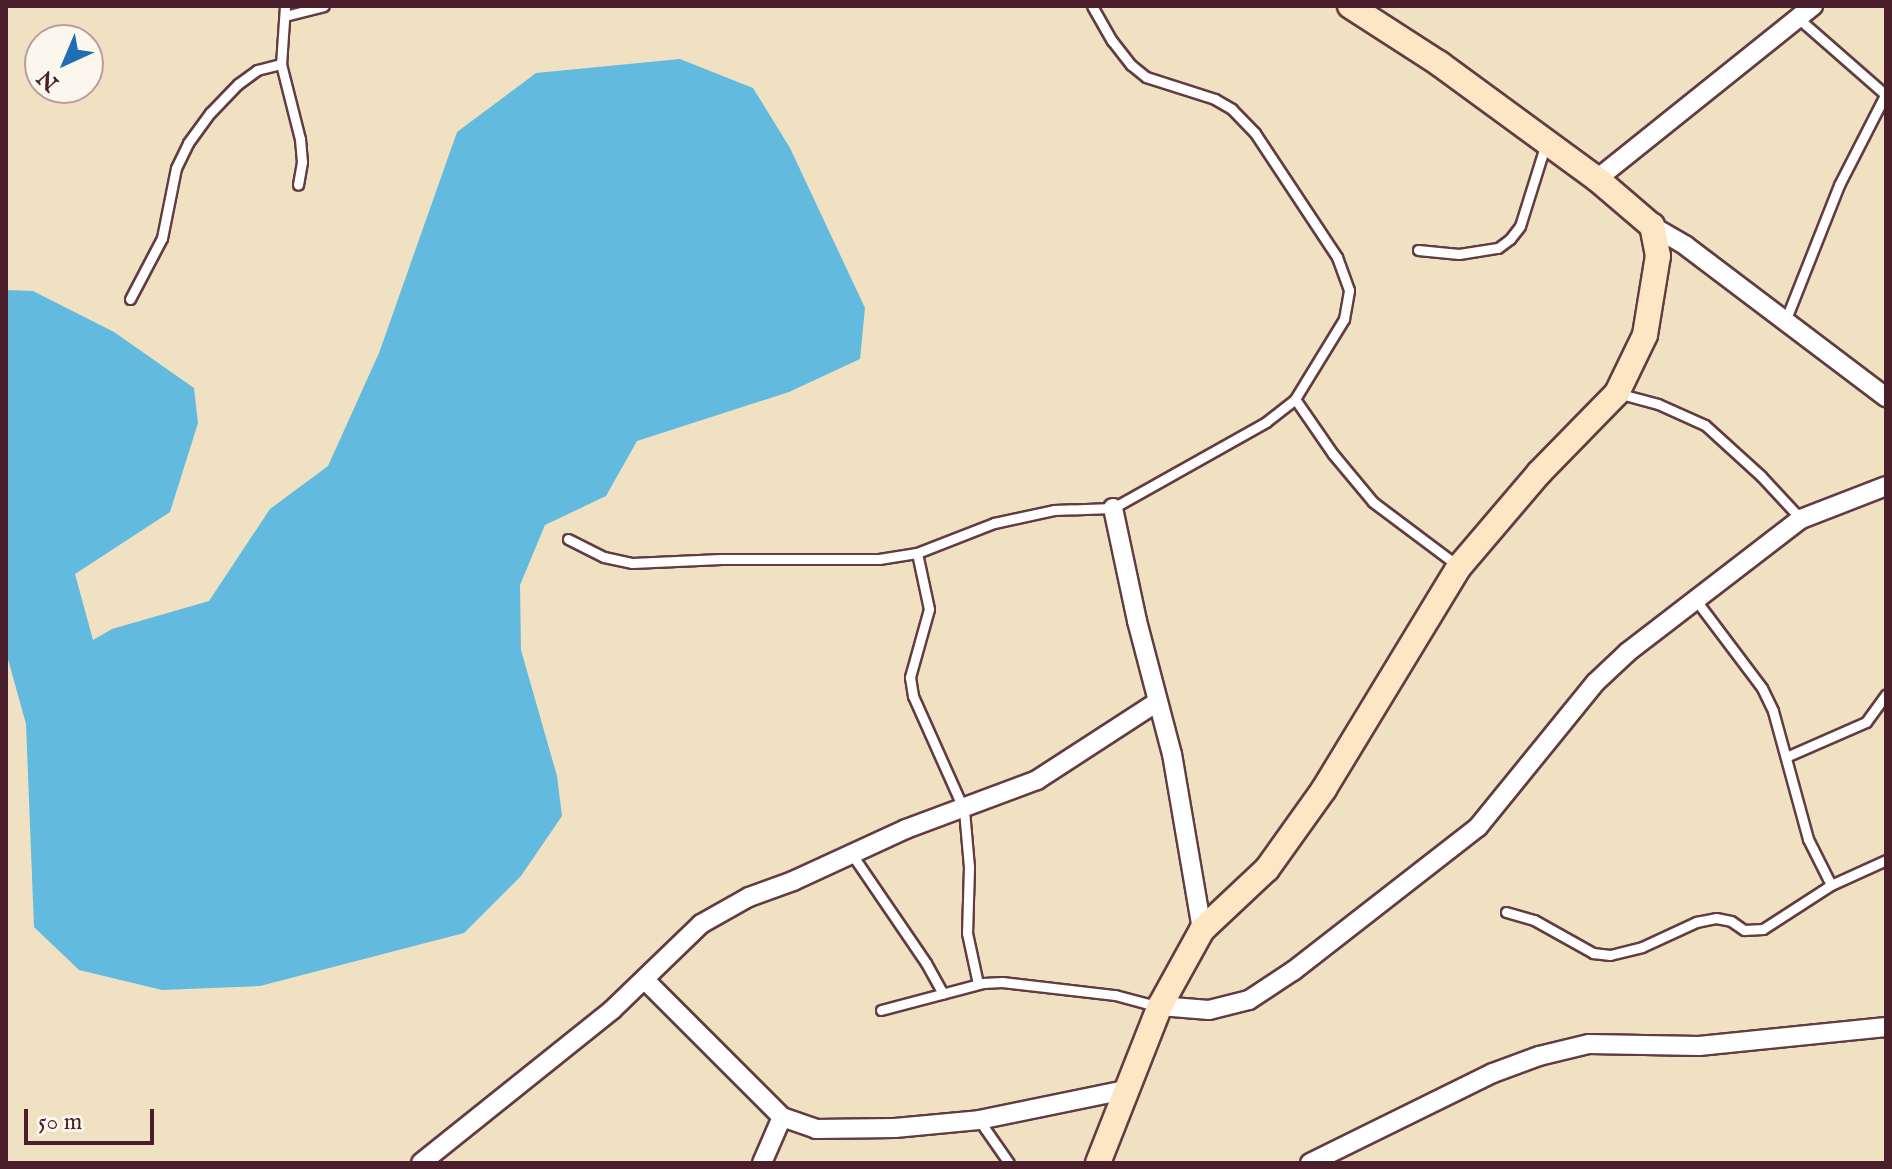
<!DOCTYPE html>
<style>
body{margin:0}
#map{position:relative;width:1892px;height:1169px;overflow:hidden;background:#f0e1c2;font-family:"IM FELL English",serif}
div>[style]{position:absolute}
.water>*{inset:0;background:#62badf}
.roads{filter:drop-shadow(2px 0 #633c42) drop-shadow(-2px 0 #633c42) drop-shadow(0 2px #633c42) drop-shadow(0 -2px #633c42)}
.lane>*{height:9px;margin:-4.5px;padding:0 4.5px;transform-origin:4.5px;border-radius:4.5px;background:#fff}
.street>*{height:18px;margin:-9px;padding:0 9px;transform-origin:9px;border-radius:9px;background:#fff}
.secondary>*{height:24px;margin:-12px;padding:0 12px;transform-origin:12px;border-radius:12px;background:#fce6c4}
span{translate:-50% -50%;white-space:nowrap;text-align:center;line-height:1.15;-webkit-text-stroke:6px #fbf7ec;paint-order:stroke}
.frame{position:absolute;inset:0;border:8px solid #4a1f2b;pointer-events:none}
.north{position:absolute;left:24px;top:24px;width:80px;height:80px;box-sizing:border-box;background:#fbf7ec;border:2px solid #b4a19f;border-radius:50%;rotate:224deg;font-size:22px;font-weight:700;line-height:32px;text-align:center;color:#4a1f2b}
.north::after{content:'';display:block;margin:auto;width:28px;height:36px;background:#1f6fb2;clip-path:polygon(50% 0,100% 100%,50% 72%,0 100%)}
.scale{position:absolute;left:24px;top:1109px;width:130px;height:36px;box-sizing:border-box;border:4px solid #4a1f2b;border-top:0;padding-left:10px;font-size:24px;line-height:28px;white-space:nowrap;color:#4a1f2b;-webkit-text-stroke:6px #fbf7ec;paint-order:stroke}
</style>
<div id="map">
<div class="water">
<i style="clip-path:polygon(680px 59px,753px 88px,790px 148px,865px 308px,860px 359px,789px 392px,637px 441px,606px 496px,545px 525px,520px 585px,521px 650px,557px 776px,562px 816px,521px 876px,464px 933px,260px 986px,162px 990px,79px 970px,34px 927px,26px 724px,6px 652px,6px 290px,33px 291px,114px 332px,194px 388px,198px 423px,170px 512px,75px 574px,93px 640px,112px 629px,209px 601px,270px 509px,328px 466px,379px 353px,457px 132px,536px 73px)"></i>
</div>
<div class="roads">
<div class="lane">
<i style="left:285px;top:6px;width:58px;rotate:93.9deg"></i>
<i style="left:281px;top:64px;width:77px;rotate:75.8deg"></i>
<i style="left:300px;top:139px;width:23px;rotate:85deg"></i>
<i style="left:302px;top:162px;width:23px;rotate:100deg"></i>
<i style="left:285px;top:16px;width:40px;rotate:-14.4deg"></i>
<i style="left:1798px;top:18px;width:117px;rotate:41.2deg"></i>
<i style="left:1418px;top:250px;width:41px;rotate:5.6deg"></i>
<i style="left:1459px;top:254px;width:39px;rotate:-9deg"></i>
<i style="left:1498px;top:248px;width:15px;rotate:-37deg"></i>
<i style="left:1510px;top:239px;width:16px;rotate:-52deg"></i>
<i style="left:1520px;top:226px;width:87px;rotate:-72.6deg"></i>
<i style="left:130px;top:299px;width:69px;rotate:-62.3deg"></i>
<i style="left:162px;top:238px;width:71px;rotate:-78.7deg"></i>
<i style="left:176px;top:168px;width:28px;rotate:-64deg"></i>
<i style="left:188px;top:143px;width:37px;rotate:-54deg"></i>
<i style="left:210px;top:113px;width:40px;rotate:-46deg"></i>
<i style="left:238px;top:84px;width:24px;rotate:-36deg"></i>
<i style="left:257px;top:70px;width:25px;rotate:-14deg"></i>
<i style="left:1786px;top:319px;width:144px;rotate:-68.4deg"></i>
<i style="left:1839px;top:185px;width:101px;rotate:-62.9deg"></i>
<i style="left:1617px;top:393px;width:42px;rotate:15deg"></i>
<i style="left:1658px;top:404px;width:51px;rotate:24.1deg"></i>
<i style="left:1705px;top:425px;width:76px;rotate:42.3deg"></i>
<i style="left:1761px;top:476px;width:59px;rotate:47.1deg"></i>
<i style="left:1295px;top:399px;width:67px;rotate:55.4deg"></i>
<i style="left:1333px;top:454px;width:62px;rotate:50.2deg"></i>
<i style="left:1373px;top:502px;width:105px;rotate:36.9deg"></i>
<i style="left:568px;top:539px;width:40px;rotate:26.6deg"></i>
<i style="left:604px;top:557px;width:29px;rotate:12deg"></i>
<i style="left:632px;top:563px;width:89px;rotate:-2.6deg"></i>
<i style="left:721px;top:559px;width:158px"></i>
<i style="left:879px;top:559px;width:38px;rotate:-9deg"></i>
<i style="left:917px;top:553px;width:83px;rotate:-21.3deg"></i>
<i style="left:994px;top:523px;width:61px;rotate:-12.2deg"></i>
<i style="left:1054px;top:510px;width:59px;rotate:-1.9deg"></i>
<i style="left:1113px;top:508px;width:176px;rotate:-29.3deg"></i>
<i style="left:1266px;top:422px;width:37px;rotate:-38deg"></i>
<i style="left:1295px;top:399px;width:94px;rotate:-58.5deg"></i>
<i style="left:1344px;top:319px;width:29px;rotate:-80deg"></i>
<i style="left:1349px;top:290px;width:35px;rotate:-110deg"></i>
<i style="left:1337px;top:257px;width:149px;rotate:-123.5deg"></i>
<i style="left:1255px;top:133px;width:33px;rotate:-134deg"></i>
<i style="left:1232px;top:109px;width:20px;rotate:-150deg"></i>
<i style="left:1215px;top:99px;width:72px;rotate:-162.3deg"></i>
<i style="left:1146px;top:77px;width:19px;rotate:-141deg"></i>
<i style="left:1131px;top:65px;width:31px;rotate:-128deg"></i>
<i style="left:1112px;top:41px;width:40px;rotate:-119.7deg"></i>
<i style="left:917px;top:553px;width:57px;rotate:77.9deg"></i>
<i style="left:929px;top:609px;width:71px;rotate:105.6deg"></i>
<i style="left:910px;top:677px;width:19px;rotate:81deg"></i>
<i style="left:913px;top:696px;width:125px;rotate:65.9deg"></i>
<i style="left:964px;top:810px;width:57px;rotate:85deg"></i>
<i style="left:969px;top:867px;width:66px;rotate:91.7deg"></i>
<i style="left:967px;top:933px;width:52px;rotate:77.8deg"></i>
<i style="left:1695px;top:599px;width:111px;rotate:53deg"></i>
<i style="left:1762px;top:688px;width:25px;rotate:64deg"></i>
<i style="left:1773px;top:711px;width:133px;rotate:74.7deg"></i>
<i style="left:1808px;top:839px;width:51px;rotate:63.4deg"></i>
<i style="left:1786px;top:757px;width:87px;rotate:-23.6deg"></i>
<i style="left:1866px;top:722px;width:34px;rotate:-54deg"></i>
<i style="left:851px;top:853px;width:133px;rotate:55.7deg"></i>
<i style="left:926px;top:963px;width:35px;rotate:61deg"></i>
<i style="left:1506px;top:912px;width:29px;rotate:16deg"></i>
<i style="left:1534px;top:920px;width:68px;rotate:29.2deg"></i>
<i style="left:1593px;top:953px;width:17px;rotate:7deg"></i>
<i style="left:1610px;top:955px;width:33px;rotate:-14deg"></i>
<i style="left:1642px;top:947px;width:60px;rotate:-24.8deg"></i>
<i style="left:1696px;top:922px;width:20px;rotate:-11deg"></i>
<i style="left:1716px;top:918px;width:15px;rotate:11deg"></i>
<i style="left:1731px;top:921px;width:16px;rotate:35deg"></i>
<i style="left:1744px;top:930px;width:19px;rotate:-3deg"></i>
<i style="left:1763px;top:929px;width:81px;rotate:-32.9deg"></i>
<i style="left:1831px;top:885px;width:60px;rotate:-24.4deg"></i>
<i style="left:881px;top:1010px;width:106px;rotate:-14.8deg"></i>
<i style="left:983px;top:983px;width:19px;rotate:-3deg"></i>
<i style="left:1002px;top:982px;width:114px;rotate:6.6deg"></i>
<i style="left:1115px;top:995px;width:42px;rotate:15deg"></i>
<i style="left:979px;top:1120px;width:52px;rotate:55.1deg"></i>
</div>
<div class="street">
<i style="left:1597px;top:179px;width:277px;rotate:-38.7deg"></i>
<i style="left:1652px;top:226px;width:39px;rotate:30deg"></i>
<i style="left:1686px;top:246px;width:251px;rotate:37.1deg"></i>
<i style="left:1113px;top:508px;width:116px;rotate:78deg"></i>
<i style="left:1137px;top:621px;width:138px;rotate:75.3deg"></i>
<i style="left:1172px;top:754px;width:179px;rotate:80.3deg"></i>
<i style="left:645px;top:980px;width:194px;rotate:45deg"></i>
<i style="left:782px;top:1117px;width:36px;rotate:19deg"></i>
<i style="left:816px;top:1129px;width:79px;rotate:-0.7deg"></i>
<i style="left:895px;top:1128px;width:84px;rotate:-5.4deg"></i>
<i style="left:979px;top:1120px;width:149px;rotate:-11.6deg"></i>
<i style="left:1160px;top:1006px;width:49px;rotate:4.7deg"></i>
<i style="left:1209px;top:1010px;width:41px;rotate:-14deg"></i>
<i style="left:1249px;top:1000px;width:53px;rotate:-33.4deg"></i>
<i style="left:1293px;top:971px;width:234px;rotate:-37.9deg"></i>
<i style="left:1478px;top:827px;width:187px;rotate:-50.9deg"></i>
<i style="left:1596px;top:682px;width:44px;rotate:-43.2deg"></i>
<i style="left:1628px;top:652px;width:218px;rotate:-37.6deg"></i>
<i style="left:1801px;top:519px;width:91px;rotate:-21.2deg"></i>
<i style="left:421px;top:1163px;width:245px;rotate:-38.7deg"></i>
<i style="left:612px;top:1010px;width:124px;rotate:-44deg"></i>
<i style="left:701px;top:924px;width:55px;rotate:-29.4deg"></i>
<i style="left:749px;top:897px;width:47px;rotate:-20deg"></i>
<i style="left:793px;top:881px;width:124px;rotate:-24.7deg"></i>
<i style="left:906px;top:829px;width:140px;rotate:-20.5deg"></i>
<i style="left:1037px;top:780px;width:143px;rotate:-33deg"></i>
<i style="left:762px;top:1163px;width:50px;rotate:-66.5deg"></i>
<i style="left:1310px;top:1163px;width:204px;rotate:-26.2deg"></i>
<i style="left:1493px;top:1073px;width:49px;rotate:-20.3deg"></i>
<i style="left:1539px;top:1056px;width:51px;rotate:-13.5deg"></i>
<i style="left:1589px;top:1044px;width:110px;rotate:1deg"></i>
<i style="left:1699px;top:1046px;width:188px;rotate:-5.8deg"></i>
</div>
<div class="secondary">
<i style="left:1098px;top:1163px;width:169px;rotate:-68.5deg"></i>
<i style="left:1160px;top:1006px;width:87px;rotate:-61.1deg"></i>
<i style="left:1202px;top:930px;width:89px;rotate:-43.2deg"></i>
<i style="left:1267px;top:869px;width:98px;rotate:-54.5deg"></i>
<i style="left:1324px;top:789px;width:260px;rotate:-58.7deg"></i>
<i style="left:1459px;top:567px;width:123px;rotate:-49.6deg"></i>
<i style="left:1539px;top:473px;width:112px;rotate:-45.7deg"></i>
<i style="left:1617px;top:393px;width:64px;rotate:-64.2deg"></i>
<i style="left:1645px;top:335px;width:80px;rotate:-80.7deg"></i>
<i style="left:1658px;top:256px;width:31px;rotate:-101deg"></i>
<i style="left:1652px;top:226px;width:72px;rotate:-139.5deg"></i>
<i style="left:1597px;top:179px;width:195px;rotate:-143.8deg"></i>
<i style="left:1440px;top:64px;width:107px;rotate:-147.2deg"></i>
</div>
</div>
<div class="frame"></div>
<div class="north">N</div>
<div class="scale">50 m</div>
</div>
